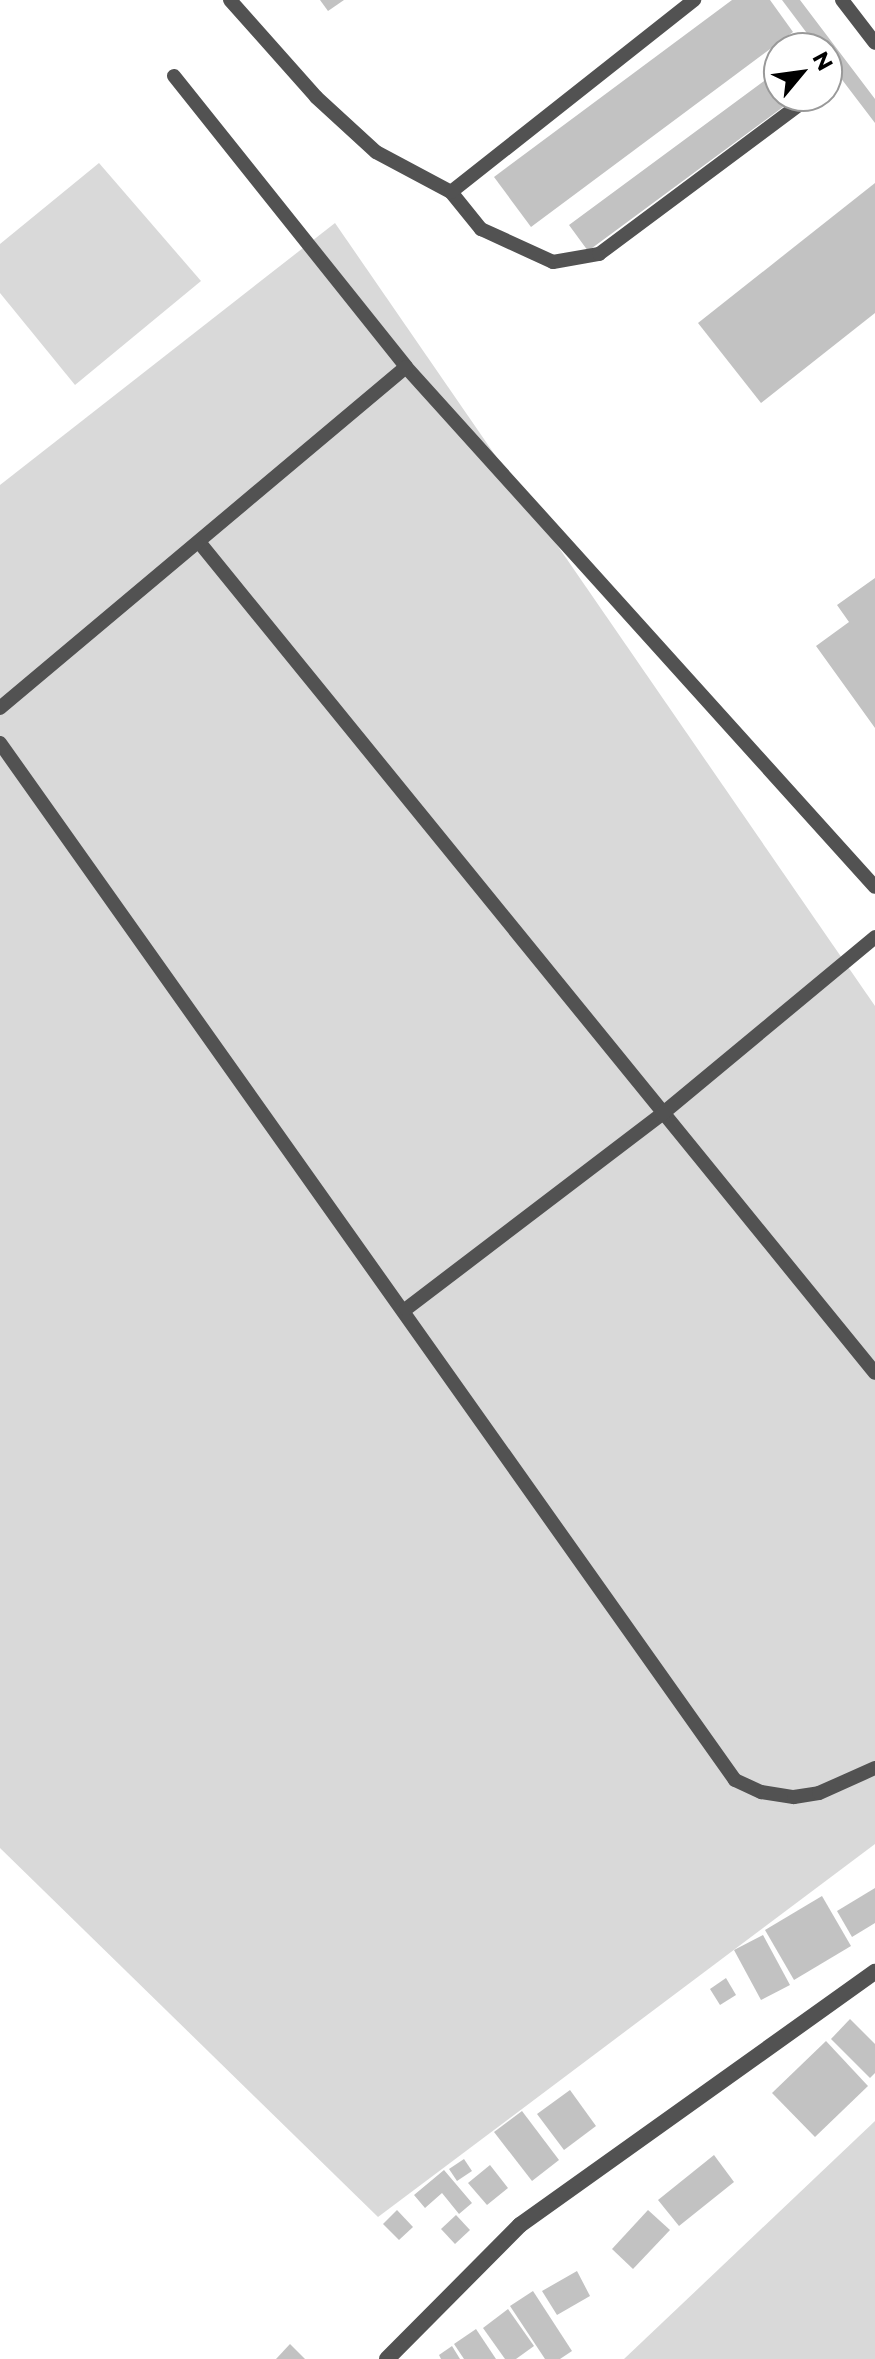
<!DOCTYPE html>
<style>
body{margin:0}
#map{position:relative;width:875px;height:2359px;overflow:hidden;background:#fff;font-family:Montserrat,sans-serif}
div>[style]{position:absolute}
.green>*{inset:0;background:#d9d9d9}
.building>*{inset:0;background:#c2c2c2}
.service>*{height:14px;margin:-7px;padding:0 7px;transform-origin:7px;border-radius:7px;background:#525252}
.minor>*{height:16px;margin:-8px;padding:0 8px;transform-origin:8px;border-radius:8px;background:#525252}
span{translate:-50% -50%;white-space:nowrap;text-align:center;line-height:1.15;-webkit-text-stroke:7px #fff;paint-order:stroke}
.north{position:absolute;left:763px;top:32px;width:80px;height:80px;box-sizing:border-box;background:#fff;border:2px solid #999;border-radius:50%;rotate:61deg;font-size:22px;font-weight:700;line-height:32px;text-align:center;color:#000}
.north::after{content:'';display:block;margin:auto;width:28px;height:36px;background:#000;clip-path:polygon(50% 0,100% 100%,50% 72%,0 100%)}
</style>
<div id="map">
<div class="green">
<i style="clip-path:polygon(99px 163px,201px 281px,75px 385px,0 293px,0 244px)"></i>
<i style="clip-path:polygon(335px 223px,875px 1006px,875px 1844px,378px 2217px,0 1848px,0 485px)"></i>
<i style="clip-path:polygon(875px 2121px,875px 2359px,624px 2359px)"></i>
</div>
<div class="building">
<i style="clip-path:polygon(320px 0,344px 0,328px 11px)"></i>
<i style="clip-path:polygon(732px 0,770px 0,793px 32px,531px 227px,494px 177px)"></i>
<i style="clip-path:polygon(782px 0,800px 0,875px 99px,875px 123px,827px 60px,827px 48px,818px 48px)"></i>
<i style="clip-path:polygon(779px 70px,779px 96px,798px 96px,588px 251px,569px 225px)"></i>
<i style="clip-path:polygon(875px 183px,875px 313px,761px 403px,698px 323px)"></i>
<i style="clip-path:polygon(875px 578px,875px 728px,816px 646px,849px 622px,837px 605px)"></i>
<i style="clip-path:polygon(875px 1888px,875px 1923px,852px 1937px,837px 1911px)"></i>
<i style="clip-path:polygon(822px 1896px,851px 1946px,794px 1980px,765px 1930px)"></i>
<i style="clip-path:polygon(763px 1935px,790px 1985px,761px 2000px,734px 1950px)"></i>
<i style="clip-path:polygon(726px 1978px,736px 1995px,720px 2005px,710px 1989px)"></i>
<i style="clip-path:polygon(850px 2019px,875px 2044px,875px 2073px,870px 2078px,831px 2039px)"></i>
<i style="clip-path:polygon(826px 2041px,868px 2086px,815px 2137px,772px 2093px)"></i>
<i style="clip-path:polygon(570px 2090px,596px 2126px,564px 2150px,537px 2114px)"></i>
<i style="clip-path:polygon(522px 2111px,559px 2160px,532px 2181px,494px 2132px)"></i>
<i style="clip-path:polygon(714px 2155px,734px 2182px,679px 2226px,658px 2200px)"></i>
<i style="clip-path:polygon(464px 2159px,472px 2171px,457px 2181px,449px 2169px)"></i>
<i style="clip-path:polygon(490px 2165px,508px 2188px,487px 2205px,468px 2183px)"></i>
<i style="clip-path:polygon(444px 2170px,472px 2203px,459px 2214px,442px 2193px,425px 2208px,414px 2195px)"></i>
<i style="clip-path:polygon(397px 2210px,413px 2227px,399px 2240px,383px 2224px)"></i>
<i style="clip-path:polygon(648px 2210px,670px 2230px,633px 2269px,612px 2249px)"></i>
<i style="clip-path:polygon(456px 2215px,470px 2230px,455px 2244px,441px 2229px)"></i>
<i style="clip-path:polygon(577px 2271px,590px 2296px,557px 2315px,542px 2291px)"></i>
<i style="clip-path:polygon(533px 2291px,572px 2351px,560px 2359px,545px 2359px,510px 2306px)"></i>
<i style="clip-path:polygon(508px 2309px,534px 2346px,516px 2359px,505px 2359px,483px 2328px)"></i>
<i style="clip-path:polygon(476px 2329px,496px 2359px,464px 2359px,454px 2344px)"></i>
<i style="clip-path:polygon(290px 2344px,305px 2359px,276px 2359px)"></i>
<i style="clip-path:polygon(452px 2346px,460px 2359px,441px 2359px,439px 2355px)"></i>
</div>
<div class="service">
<i style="left:230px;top:0;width:130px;rotate:48.4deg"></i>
<i style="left:316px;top:97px;width:81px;rotate:42.5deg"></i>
<i style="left:376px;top:152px;width:85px;rotate:28.1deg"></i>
<i style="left:451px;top:192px;width:48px;rotate:51deg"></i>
<i style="left:481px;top:229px;width:79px;rotate:24.6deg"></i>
<i style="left:553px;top:262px;width:47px;rotate:-9.9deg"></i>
<i style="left:599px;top:254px;width:264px;rotate:-36.7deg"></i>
<i style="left:842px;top:0;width:54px;rotate:52.5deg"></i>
<i style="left:174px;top:76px;width:372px;rotate:51.4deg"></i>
<i style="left:406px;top:367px;width:700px;rotate:47.95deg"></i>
<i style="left:451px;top:192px;width:310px;rotate:-38.3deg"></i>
<i style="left:199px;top:542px;width:1071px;rotate:50.87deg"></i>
<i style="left:0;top:708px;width:530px;rotate:-40.03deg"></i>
<i style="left:0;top:743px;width:1271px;rotate:54.67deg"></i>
<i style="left:735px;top:1780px;width:29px;rotate:25deg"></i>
<i style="left:761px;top:1792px;width:33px;rotate:9deg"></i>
<i style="left:794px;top:1797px;width:25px;rotate:-9deg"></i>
<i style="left:819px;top:1793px;width:61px;rotate:-24.1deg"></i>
<i style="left:406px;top:1309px;width:322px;rotate:-37.3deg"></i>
<i style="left:662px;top:1114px;width:277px;rotate:-39.7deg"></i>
</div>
<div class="minor">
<i style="left:387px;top:2359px;width:189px;rotate:-45.2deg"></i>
<i style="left:520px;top:2225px;width:436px;rotate:-35.5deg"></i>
</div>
<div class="north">N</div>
</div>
